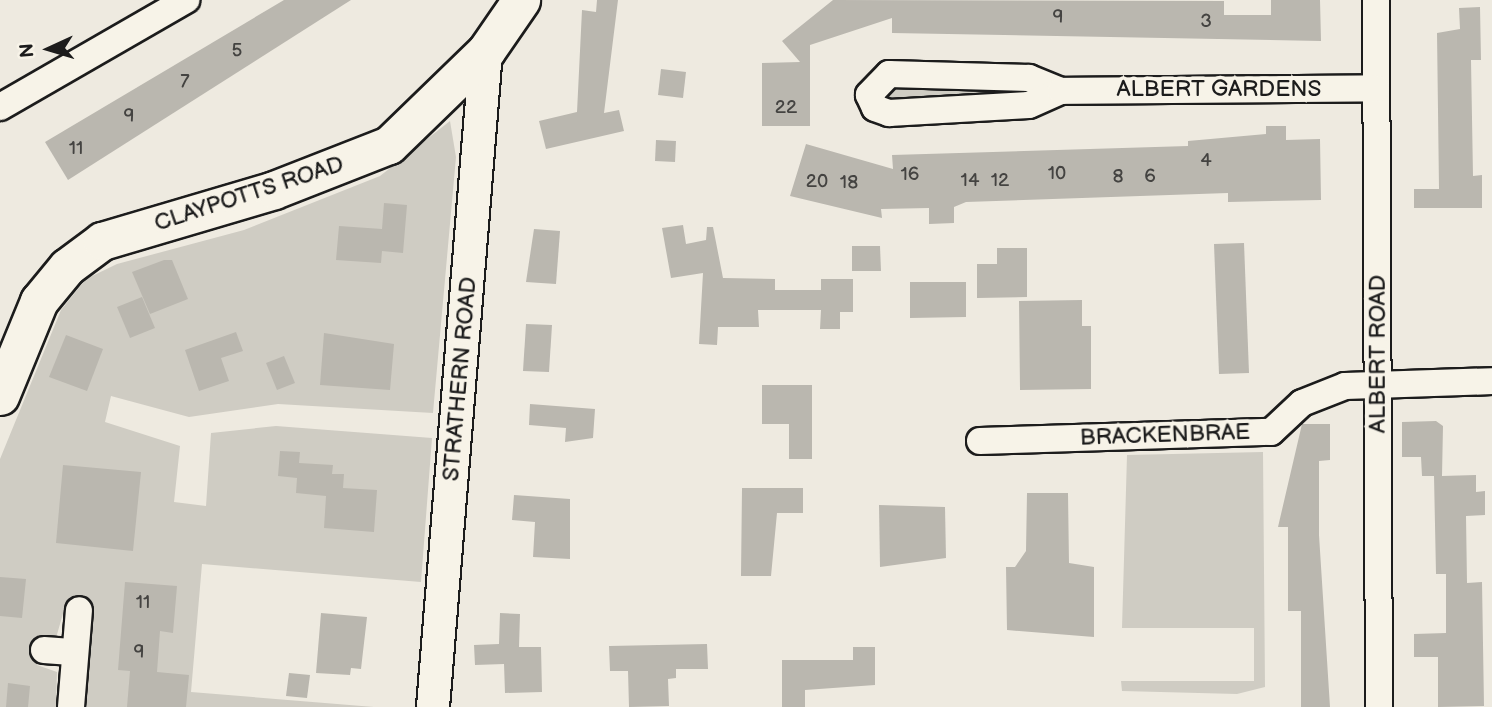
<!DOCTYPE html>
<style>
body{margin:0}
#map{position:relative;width:1492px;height:707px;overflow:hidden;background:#eeeae0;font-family:"Balsamiq Sans",sans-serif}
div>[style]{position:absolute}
.green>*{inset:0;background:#cfccc3}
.building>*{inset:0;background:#bab7af}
.roads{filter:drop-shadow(2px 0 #1c1c1c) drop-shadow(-2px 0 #1c1c1c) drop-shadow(0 2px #1c1c1c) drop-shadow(0 -2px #1c1c1c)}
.minor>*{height:26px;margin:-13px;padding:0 13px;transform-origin:13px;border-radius:13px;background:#f7f3e8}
.tertiary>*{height:32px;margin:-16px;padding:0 16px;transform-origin:16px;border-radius:16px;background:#f7f3e8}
.secondary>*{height:37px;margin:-18.5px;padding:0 18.5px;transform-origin:18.5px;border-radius:18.5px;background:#f7f3e8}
span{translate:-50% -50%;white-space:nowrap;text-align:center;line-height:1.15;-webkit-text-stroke:7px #f7f3e8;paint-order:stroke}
.number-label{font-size:19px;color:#444341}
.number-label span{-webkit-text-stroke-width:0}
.street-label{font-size:23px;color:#1c1c1c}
.north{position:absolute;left:14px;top:14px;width:70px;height:70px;-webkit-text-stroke:5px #f7f3e8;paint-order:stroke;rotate:266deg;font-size:19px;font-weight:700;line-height:28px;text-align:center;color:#1c1c1c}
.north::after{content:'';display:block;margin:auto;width:24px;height:32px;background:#1c1c1c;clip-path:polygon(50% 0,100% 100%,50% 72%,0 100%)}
</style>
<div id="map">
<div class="green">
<i style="clip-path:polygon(893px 84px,1029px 88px,1029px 96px,894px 105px,886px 95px)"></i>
<i style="clip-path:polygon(450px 121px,456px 157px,433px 413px,278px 404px,189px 417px,111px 396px,105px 422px,180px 446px,174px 502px,206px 506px,211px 433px,276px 426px,432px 438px,421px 582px,202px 564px,191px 692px,374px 707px,84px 707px,94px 605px,66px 603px,56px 638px,39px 637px,37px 665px,57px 672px,56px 707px,0 707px,0 459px,61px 310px,86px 279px,117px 264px,244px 230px,380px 176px)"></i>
<i style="clip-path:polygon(1263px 452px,1265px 687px,1237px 694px,1122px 691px,1121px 681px,1254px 681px,1254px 628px,1122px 628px,1127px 455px)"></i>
</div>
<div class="building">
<i style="clip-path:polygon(284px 0,351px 0,68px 180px,45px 142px)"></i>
<i style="clip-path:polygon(597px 0,618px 0,604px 113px,619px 110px,624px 131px,546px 149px,539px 121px,577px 112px,582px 10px,596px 12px)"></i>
<i style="clip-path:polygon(833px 0,1224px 1px,1224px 15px,1271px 15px,1271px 0,1320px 0,1321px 41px,892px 33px,892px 18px,810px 45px,810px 126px,762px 126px,762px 63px,800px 62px,782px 41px)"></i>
<i style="clip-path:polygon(1480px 7px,1481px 60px,1471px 60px,1473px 176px,1482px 175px,1482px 208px,1414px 208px,1414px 189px,1439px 189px,1437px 33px,1460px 29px,1459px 8px)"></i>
<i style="clip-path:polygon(661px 69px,686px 72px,683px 98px,658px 95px)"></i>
<i style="clip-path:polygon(1266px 126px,1286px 126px,1286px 140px,1320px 139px,1321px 200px,1228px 202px,1228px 193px,966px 202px,954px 207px,954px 223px,929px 224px,929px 208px,881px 209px,882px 218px,790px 196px,806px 144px,893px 169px,892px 155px,1188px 146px,1188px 141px,1266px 134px)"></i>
<i style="clip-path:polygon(656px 140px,676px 141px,675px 162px,655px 161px)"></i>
<i style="clip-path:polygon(384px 203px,407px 205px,403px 253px,382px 251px,381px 263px,336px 260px,339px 226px,382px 229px)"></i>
<i style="clip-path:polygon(683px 225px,686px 244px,706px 240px,707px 227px,713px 227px,723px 278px,775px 279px,775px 290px,821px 290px,821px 279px,853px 279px,853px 312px,840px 312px,840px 329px,820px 329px,821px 310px,758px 310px,759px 327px,718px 327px,717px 345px,699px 344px,703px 273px,671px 278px,662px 228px)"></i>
<i style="clip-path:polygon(534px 229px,560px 231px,556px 284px,526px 282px)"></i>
<i style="clip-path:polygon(1244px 243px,1249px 373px,1219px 374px,1214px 244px)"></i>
<i style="clip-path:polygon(852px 246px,880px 246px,881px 271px,852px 271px)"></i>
<i style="clip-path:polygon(997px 248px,1027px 248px,1027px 297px,977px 298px,977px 264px,997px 264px)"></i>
<i style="clip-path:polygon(164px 260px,172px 260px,188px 299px,150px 314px,132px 272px)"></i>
<i style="clip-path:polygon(910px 282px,966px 282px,966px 317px,910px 318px)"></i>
<i style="clip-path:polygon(142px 297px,155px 328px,130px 338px,117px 307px)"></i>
<i style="clip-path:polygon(1082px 300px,1082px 326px,1091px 326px,1091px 389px,1020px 390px,1019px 301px)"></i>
<i style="clip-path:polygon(526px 324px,552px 325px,549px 372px,523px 371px)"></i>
<i style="clip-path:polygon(236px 332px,243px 351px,221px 358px,229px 381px,199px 391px,185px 350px)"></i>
<i style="clip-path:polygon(324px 333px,394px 344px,390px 390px,320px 385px)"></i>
<i style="clip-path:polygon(66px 335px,103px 349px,87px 391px,49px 377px)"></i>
<i style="clip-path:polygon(284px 356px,295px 383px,277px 390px,266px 363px)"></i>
<i style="clip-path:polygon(762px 385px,812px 385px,812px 459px,789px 459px,789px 424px,762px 424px)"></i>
<i style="clip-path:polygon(530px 404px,595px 409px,593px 438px,565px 442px,566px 428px,529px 425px)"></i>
<i style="clip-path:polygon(1436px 421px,1443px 426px,1442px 476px,1476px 475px,1476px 492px,1485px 491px,1485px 515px,1466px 516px,1467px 583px,1482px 582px,1484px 706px,1438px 707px,1438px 657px,1414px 657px,1414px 634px,1446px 633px,1446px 574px,1436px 574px,1434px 476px,1422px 476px,1421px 457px,1402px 457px,1402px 422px)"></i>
<i style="clip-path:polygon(1302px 424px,1330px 424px,1330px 460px,1319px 461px,1319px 535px,1330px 707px,1301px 707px,1301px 611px,1288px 611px,1288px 527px,1278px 527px)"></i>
<i style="clip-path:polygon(280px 451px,300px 452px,299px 463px,333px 465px,332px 474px,344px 474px,343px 488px,377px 490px,374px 532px,324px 528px,326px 496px,296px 493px,297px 478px,278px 476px)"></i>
<i style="clip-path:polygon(63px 465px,141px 472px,133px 551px,56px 543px)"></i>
<i style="clip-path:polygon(742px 488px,803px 488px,803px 513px,777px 513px,771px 576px,741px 576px)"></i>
<i style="clip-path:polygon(1027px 493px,1068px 493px,1069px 563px,1094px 567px,1094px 637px,1007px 630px,1006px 567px,1015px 567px,1026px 551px)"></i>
<i style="clip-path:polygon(514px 495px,570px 499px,570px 559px,533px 557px,535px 522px,512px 520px)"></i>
<i style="clip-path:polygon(879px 505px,945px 507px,946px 558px,880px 567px)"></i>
<i style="clip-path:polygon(0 577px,26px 579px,22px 618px,0 616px)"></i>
<i style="clip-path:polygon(125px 582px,177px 586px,173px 633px,160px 631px,157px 672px,189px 675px,186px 707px,127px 707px,130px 671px,118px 670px)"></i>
<i style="clip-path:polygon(321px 613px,367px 617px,361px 669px,351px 668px,350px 675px,316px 673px)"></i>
<i style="clip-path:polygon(500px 613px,520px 614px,519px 647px,541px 647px,542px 692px,505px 693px,504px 664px,475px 665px,474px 645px,499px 644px)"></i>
<i style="clip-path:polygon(707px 644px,708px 669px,676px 669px,676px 678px,668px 679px,669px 706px,629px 707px,628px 671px,610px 671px,609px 646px)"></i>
<i style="clip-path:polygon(853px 647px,875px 647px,875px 685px,805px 690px,805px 707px,782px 707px,782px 660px,853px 660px)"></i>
<i style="clip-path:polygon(289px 673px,310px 675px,307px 698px,286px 696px)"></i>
<i style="clip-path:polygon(8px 683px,30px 686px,28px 707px,6px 707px)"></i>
</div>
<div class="roads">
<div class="minor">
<i style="left:1376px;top:0;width:707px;rotate:89.76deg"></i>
<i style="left:1061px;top:91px;width:35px;rotate:-158deg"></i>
<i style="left:1029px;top:78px;width:140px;rotate:-178.4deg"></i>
<i style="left:889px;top:74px;width:29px;rotate:134deg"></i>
<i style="left:869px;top:95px;width:14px;rotate:65deg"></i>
<i style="left:875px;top:108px;width:15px;rotate:20deg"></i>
<i style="left:889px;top:113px;width:140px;rotate:-3.3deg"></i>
<i style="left:1029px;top:105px;width:35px;rotate:-24deg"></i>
<i style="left:1061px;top:91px;width:315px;rotate:-0.5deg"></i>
<i style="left:0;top:107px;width:215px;rotate:-29.9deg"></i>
<i style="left:980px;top:441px;width:291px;rotate:-1.8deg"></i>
<i style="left:1271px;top:432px;width:42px;rotate:-43.1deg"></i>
<i style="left:1302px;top:403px;width:46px;rotate:-21.6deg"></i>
<i style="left:1345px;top:386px;width:147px;rotate:-1.9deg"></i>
<i style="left:44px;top:650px;width:31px;rotate:4deg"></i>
<i style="left:71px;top:707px;width:97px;rotate:-85.3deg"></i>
</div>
<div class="tertiary">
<i style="left:433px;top:707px;width:658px;rotate:-85.38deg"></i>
</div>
<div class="secondary">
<i style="left:0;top:396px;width:103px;rotate:-67.7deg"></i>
<i style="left:39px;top:301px;width:44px;rotate:-50.5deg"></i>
<i style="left:67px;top:267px;width:44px;rotate:-36.6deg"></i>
<i style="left:102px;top:241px;width:179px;rotate:-16.5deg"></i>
<i style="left:274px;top:190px;width:123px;rotate:-21.4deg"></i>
<i style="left:389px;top:145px;width:135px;rotate:-44.1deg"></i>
<i style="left:486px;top:51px;width:62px;rotate:-55.5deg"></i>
</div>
</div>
<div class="number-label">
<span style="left:1058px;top:18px">9</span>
<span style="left:1206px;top:22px">3</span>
<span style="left:237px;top:51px">5</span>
<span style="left:185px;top:82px">7</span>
<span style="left:786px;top:108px">22</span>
<span style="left:129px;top:117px">9</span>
<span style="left:76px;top:149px">11</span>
<span style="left:1206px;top:161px">4</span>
<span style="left:1057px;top:174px">10</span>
<span style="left:910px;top:175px">16</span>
<span style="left:1118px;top:177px">8</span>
<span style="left:1150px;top:177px">6</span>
<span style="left:970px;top:181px">14</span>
<span style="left:1000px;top:181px">12</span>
<span style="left:817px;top:182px">20</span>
<span style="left:849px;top:183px">18</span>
<span style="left:143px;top:603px">11</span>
<span style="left:139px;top:653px">9</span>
</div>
<div class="street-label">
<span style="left:1219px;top:89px">ALBERT GARDENS</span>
<span style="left:249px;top:194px;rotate:-18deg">CLAYPOTTS ROAD</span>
<span style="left:1378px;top:354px;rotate:-90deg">ALBERT ROAD</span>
<span style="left:460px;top:379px;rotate:-85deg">STRATHERN ROAD</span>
<span style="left:1165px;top:435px;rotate:-2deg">BRACKENBRAE</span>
</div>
<div class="north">N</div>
</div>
